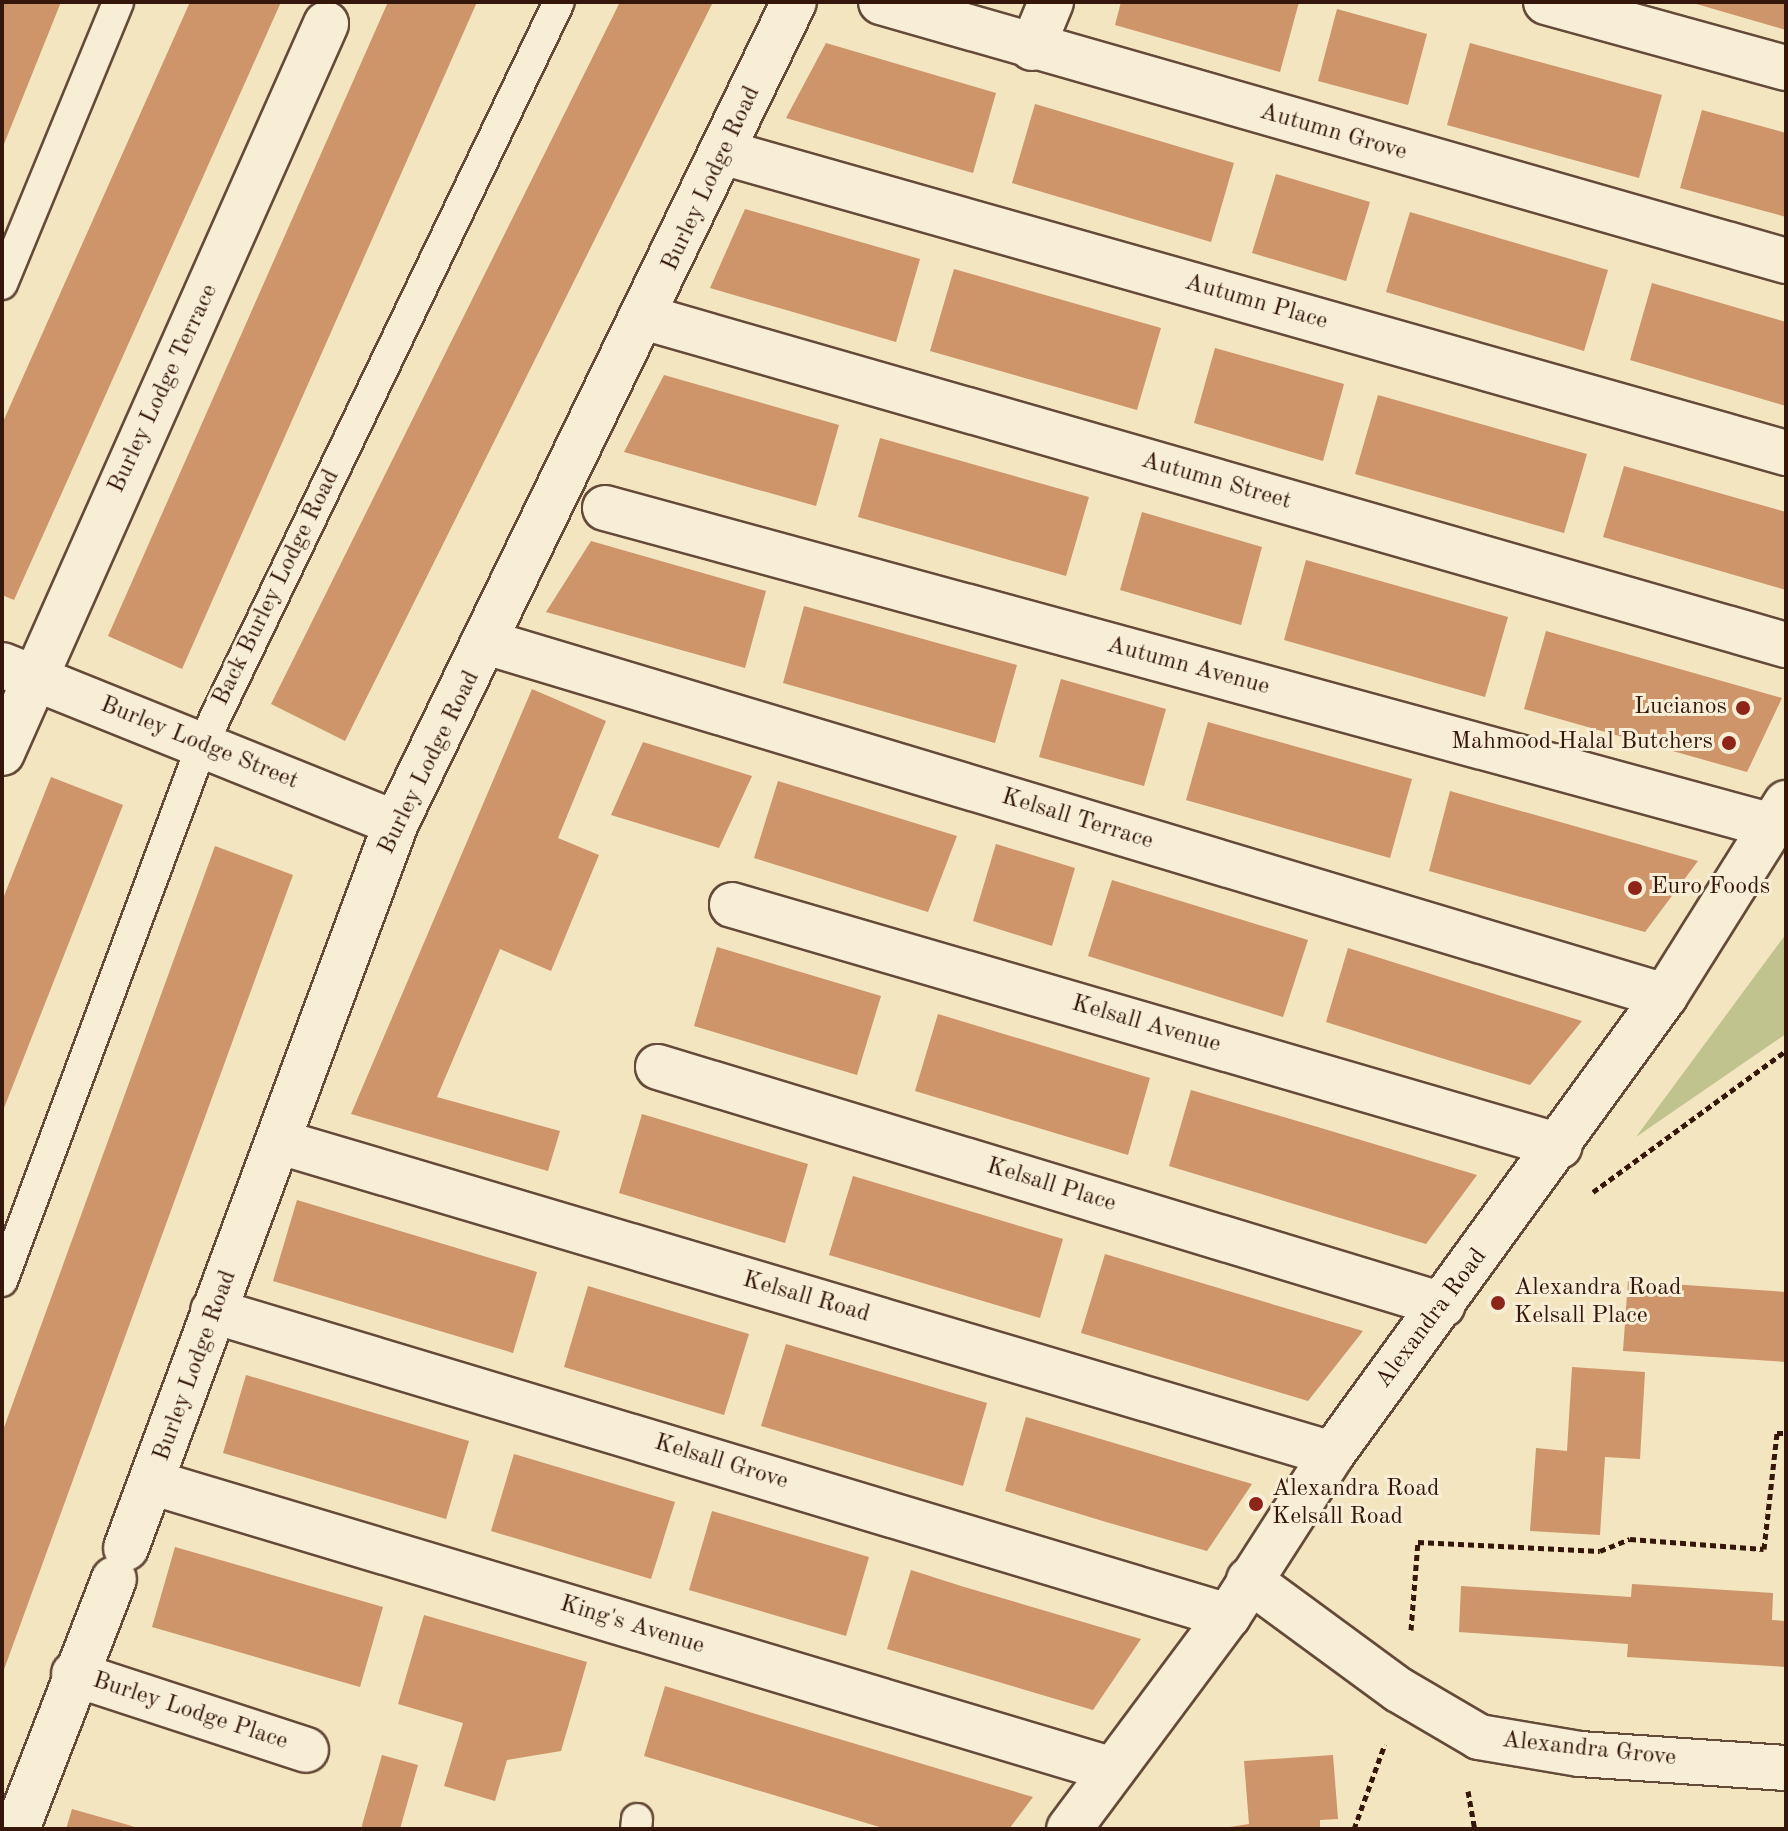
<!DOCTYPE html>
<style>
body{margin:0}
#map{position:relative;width:1788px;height:1831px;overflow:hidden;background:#f2e5bf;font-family:"Old Standard TT",serif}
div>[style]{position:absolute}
.green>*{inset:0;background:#c0c38e}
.building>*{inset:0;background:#ce946a}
.path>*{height:5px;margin-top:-2.5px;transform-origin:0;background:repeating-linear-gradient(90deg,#34160b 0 6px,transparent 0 10px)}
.roads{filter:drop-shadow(2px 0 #644a38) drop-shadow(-2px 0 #644a38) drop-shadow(0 2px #644a38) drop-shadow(0 -2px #644a38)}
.service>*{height:30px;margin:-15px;padding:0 15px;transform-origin:15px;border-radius:15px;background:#f7eed5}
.minor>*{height:44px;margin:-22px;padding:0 22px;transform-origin:22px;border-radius:22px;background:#f7eed5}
.dots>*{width:22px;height:22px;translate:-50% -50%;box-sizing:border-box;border:4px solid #f7eed5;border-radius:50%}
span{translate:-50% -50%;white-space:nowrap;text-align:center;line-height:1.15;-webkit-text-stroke:6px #f7eed5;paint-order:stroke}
.street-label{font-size:24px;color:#34160b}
.poi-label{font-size:24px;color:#34160b}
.right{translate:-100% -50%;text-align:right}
.left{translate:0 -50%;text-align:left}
.frame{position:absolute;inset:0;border:4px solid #34160b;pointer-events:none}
</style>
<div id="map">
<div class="green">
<i style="clip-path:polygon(1786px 934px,1786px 1034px,1636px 1137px)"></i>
</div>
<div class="building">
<i style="clip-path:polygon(2px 2px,61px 2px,2px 149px)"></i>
<i style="clip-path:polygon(190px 2px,281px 2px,14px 600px,2px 595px,2px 424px)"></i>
<i style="clip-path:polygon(388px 2px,477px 2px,182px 669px,108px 636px)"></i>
<i style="clip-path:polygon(620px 2px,713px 2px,345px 741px,271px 704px)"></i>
<i style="clip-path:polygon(1121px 2px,1299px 2px,1280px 72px,1115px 25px)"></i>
<i style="clip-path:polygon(1693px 2px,1786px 2px,1786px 30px,1693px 3px)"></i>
<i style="clip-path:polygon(1337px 9px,1427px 34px,1408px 105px,1318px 81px)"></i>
<i style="clip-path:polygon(826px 43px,996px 93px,973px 173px,786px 118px)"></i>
<i style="clip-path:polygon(1470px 43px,1662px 95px,1639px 178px,1447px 125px)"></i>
<i style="clip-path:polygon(1035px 104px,1234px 163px,1211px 242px,1012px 183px)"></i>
<i style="clip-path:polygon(1702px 110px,1786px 133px,1786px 217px,1680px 188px)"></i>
<i style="clip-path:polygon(1276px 174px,1370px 202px,1346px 281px,1252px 253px)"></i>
<i style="clip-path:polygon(745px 209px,920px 259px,896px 342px,710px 288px)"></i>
<i style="clip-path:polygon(1410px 212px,1608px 270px,1584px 351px,1386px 292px)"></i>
<i style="clip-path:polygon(954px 269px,1161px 328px,1137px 410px,930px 351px)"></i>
<i style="clip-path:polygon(1652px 283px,1786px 322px,1786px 406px,1630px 360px)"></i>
<i style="clip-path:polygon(1215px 348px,1344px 384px,1323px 461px,1194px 423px)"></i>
<i style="clip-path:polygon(664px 375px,839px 425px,816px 506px,624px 452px)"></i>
<i style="clip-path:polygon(1378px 395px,1587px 454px,1564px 533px,1355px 474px)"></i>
<i style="clip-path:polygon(880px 438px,1089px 497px,1066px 576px,858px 517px)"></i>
<i style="clip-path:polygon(1624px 466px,1786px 512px,1786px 590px,1603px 537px)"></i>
<i style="clip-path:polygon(1142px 512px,1262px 547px,1241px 625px,1120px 590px)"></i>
<i style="clip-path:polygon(591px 541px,766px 591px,745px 668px,546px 612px)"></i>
<i style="clip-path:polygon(1306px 560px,1508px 617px,1485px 697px,1284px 640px)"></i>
<i style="clip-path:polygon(804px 606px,1017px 665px,995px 743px,783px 683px)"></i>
<i style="clip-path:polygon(1546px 631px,1782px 698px,1747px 772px,1524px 709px)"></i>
<i style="clip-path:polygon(1061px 679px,1166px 709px,1144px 786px,1039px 757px)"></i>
<i style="clip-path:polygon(532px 689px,606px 721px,558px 838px,599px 855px,551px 971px,500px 949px,437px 1097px,560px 1131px,548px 1171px,351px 1114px)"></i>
<i style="clip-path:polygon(1208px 722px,1412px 779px,1390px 858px,1186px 800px)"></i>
<i style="clip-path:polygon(643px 742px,752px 776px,719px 848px,611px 815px)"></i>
<i style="clip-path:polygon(51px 777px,123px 805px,2px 1113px,2px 901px)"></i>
<i style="clip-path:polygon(778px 781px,957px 836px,928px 912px,754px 858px)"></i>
<i style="clip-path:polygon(1450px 791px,1606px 835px,1698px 861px,1645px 932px,1429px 871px)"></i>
<i style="clip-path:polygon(996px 844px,1075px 868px,1052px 946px,973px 921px)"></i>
<i style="clip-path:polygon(215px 846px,293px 875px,2px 1675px,2px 1433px)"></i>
<i style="clip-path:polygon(1112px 880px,1308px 940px,1283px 1017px,1088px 956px)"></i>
<i style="clip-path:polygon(717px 947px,881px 996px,857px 1075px,694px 1026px)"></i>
<i style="clip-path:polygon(1348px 948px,1501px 996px,1582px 1021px,1530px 1085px,1428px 1054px,1326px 1022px)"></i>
<i style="clip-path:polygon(938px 1014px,1150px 1078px,1128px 1155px,915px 1091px)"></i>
<i style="clip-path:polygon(1191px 1090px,1321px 1128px,1477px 1175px,1426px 1244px,1169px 1166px)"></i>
<i style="clip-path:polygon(642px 1114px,808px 1164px,785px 1243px,619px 1193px)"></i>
<i style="clip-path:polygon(853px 1176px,1063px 1239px,1040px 1318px,829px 1255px)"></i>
<i style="clip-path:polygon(297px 1200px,537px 1272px,513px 1353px,273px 1281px)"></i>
<i style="clip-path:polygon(1105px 1254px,1275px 1305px,1363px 1331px,1308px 1401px,1195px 1367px,1081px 1333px)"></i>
<i style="clip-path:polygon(1628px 1281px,1786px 1292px,1786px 1362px,1623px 1351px)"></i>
<i style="clip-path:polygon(588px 1286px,749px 1334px,724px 1415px,564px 1367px)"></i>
<i style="clip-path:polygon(786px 1344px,987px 1403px,963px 1486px,761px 1426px)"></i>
<i style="clip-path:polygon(1572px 1367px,1645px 1372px,1640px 1459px,1605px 1457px,1600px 1535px,1530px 1531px,1536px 1448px,1567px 1451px)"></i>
<i style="clip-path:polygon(246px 1375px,469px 1441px,446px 1519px,223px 1453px)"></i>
<i style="clip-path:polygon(1026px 1417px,1077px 1432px,1252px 1484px,1207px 1551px,1106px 1522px,1005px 1491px)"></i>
<i style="clip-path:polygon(514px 1454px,675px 1502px,651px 1579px,491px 1531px)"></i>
<i style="clip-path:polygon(712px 1511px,869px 1557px,846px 1636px,689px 1590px)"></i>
<i style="clip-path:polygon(175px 1547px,383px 1607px,360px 1687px,152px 1627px)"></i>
<i style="clip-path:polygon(911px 1570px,961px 1586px,1141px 1639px,1093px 1710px,938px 1664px,887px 1649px)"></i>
<i style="clip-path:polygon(1632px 1584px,1773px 1593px,1772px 1620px,1786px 1621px,1786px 1667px,1627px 1657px,1628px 1644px,1459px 1632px,1461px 1586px,1631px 1597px)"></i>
<i style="clip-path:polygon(424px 1615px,587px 1662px,561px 1751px,507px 1760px,495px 1801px,444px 1786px,463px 1723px,398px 1704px)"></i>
<i style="clip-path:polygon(665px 1686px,769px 1718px,1033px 1797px,1009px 1829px,886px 1829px,644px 1756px)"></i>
<i style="clip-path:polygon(382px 1755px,418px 1765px,400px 1829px,361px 1829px)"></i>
<i style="clip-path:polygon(1333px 1755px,1338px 1819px,1320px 1820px,1320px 1829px,1217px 1829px,1249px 1824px,1244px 1761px)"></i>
<i style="clip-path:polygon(72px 1809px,125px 1824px,141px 1829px,66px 1829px)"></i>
</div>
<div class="path">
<i style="left:1593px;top:1192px;width:239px;rotate:-36.2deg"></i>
<i style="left:1411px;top:1630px;width:88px;rotate:-85.5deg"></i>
<i style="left:1418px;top:1542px;width:182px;rotate:2.8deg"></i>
<i style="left:1600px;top:1551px;width:32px;rotate:-22deg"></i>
<i style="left:1630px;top:1539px;width:134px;rotate:4.3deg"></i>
<i style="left:1764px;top:1549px;width:117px;rotate:-83.6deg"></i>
<i style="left:1777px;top:1433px;width:9px"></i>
<i style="left:1468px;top:1791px;width:39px;rotate:80deg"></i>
<i style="left:1354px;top:1829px;width:90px;rotate:-70deg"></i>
</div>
<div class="roads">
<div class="service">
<i style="left:2px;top:284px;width:305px;rotate:-67.6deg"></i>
<i style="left:2px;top:1281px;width:572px;rotate:-69.54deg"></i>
<i style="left:202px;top:745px;width:824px;rotate:-64.34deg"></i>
<i style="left:636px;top:1829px;width:10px;rotate:-84deg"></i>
</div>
<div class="minor">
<i style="left:881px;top:2px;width:941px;rotate:15.97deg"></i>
<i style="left:1546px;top:2px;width:249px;rotate:15.4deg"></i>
<i style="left:1032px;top:48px;width:50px;rotate:-67.6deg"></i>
<i style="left:726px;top:153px;width:1102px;rotate:15.8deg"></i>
<i style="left:647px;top:318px;width:1185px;rotate:16.02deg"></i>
<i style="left:605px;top:508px;width:1210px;rotate:15.24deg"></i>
<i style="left:489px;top:643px;width:1228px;rotate:16.71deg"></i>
<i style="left:2px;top:665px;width:424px;rotate:21.9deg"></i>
<i style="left:2px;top:753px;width:798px;rotate:-66.04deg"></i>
<i style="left:732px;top:905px;width:862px;rotate:16.23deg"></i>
<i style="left:658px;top:1067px;width:820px;rotate:16.87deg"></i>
<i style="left:280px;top:1142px;width:1097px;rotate:16.52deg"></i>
<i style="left:213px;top:1311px;width:1060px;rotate:16.73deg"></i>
<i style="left:154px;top:1483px;width:998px;rotate:16.66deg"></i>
<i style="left:126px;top:1548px;width:774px;rotate:-69.57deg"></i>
<i style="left:396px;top:823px;width:912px;rotate:-64.14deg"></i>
<i style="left:1249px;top:1580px;width:186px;rotate:36.3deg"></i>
<i style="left:1399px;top:1690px;width:93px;rotate:30.4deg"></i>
<i style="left:1479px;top:1737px;width:102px;rotate:9.6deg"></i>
<i style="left:1580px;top:1754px;width:206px;rotate:3.9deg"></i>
<i style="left:74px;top:1674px;width:244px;rotate:18.1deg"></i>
<i style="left:17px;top:1829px;width:268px;rotate:-68.8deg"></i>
<i style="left:1069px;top:1829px;width:266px;rotate:-53.3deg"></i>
<i style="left:1228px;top:1616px;width:193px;rotate:-57.3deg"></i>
<i style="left:1332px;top:1454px;width:566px;rotate:-53.98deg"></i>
<i style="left:1665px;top:996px;width:228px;rotate:-57.9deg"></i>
</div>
</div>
<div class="dots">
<i style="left:1743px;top:708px;background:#8f2418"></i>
<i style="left:1729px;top:743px;background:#8f2418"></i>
<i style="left:1635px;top:888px;background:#8f2418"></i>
<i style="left:1498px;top:1303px;background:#8f2418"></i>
<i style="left:1256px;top:1504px;background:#8f2418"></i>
</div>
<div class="street-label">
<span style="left:1333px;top:133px;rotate:16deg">Autumn Grove</span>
<span style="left:712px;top:179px;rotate:-65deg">Burley Lodge Road</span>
<span style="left:1256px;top:303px;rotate:16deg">Autumn Place</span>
<span style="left:164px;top:389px;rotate:-65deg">Burley Lodge Terrace</span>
<span style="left:1216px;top:482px;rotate:16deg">Autumn Street</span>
<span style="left:277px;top:588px;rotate:-64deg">Back Burley Lodge Road</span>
<span style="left:1188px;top:667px;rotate:15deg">Autumn Avenue</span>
<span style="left:199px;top:744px;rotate:22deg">Burley Lodge Street</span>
<span style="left:430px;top:763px;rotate:-64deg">Burley Lodge Road</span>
<span style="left:1077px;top:820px;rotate:17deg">Kelsall Terrace</span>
<span style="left:1146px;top:1025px;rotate:16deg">Kelsall Avenue</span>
<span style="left:1051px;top:1186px;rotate:17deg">Kelsall Place</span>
<span style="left:806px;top:1298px;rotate:16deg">Kelsall Road</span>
<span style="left:1432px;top:1319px;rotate:-53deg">Alexandra Road</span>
<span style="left:196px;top:1366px;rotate:-70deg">Burley Lodge Road</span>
<span style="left:721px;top:1463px;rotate:17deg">Kelsall Grove</span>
<span style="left:632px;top:1626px;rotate:17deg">King's Avenue</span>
<span style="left:190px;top:1712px;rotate:18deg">Burley Lodge Place</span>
<span style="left:1589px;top:1750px;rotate:6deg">Alexandra Grove</span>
</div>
<div class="poi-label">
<span class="right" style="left:1727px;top:708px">Lucianos</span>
<span class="right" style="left:1713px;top:743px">Mahmood Halal Butchers</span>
<span class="left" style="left:1651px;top:888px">Euro Foods</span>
<span class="left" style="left:1514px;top:1303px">Alexandra Road<br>Kelsall Place</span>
<span class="left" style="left:1272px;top:1504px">Alexandra Road<br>Kelsall Road</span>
</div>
<div class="frame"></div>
</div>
